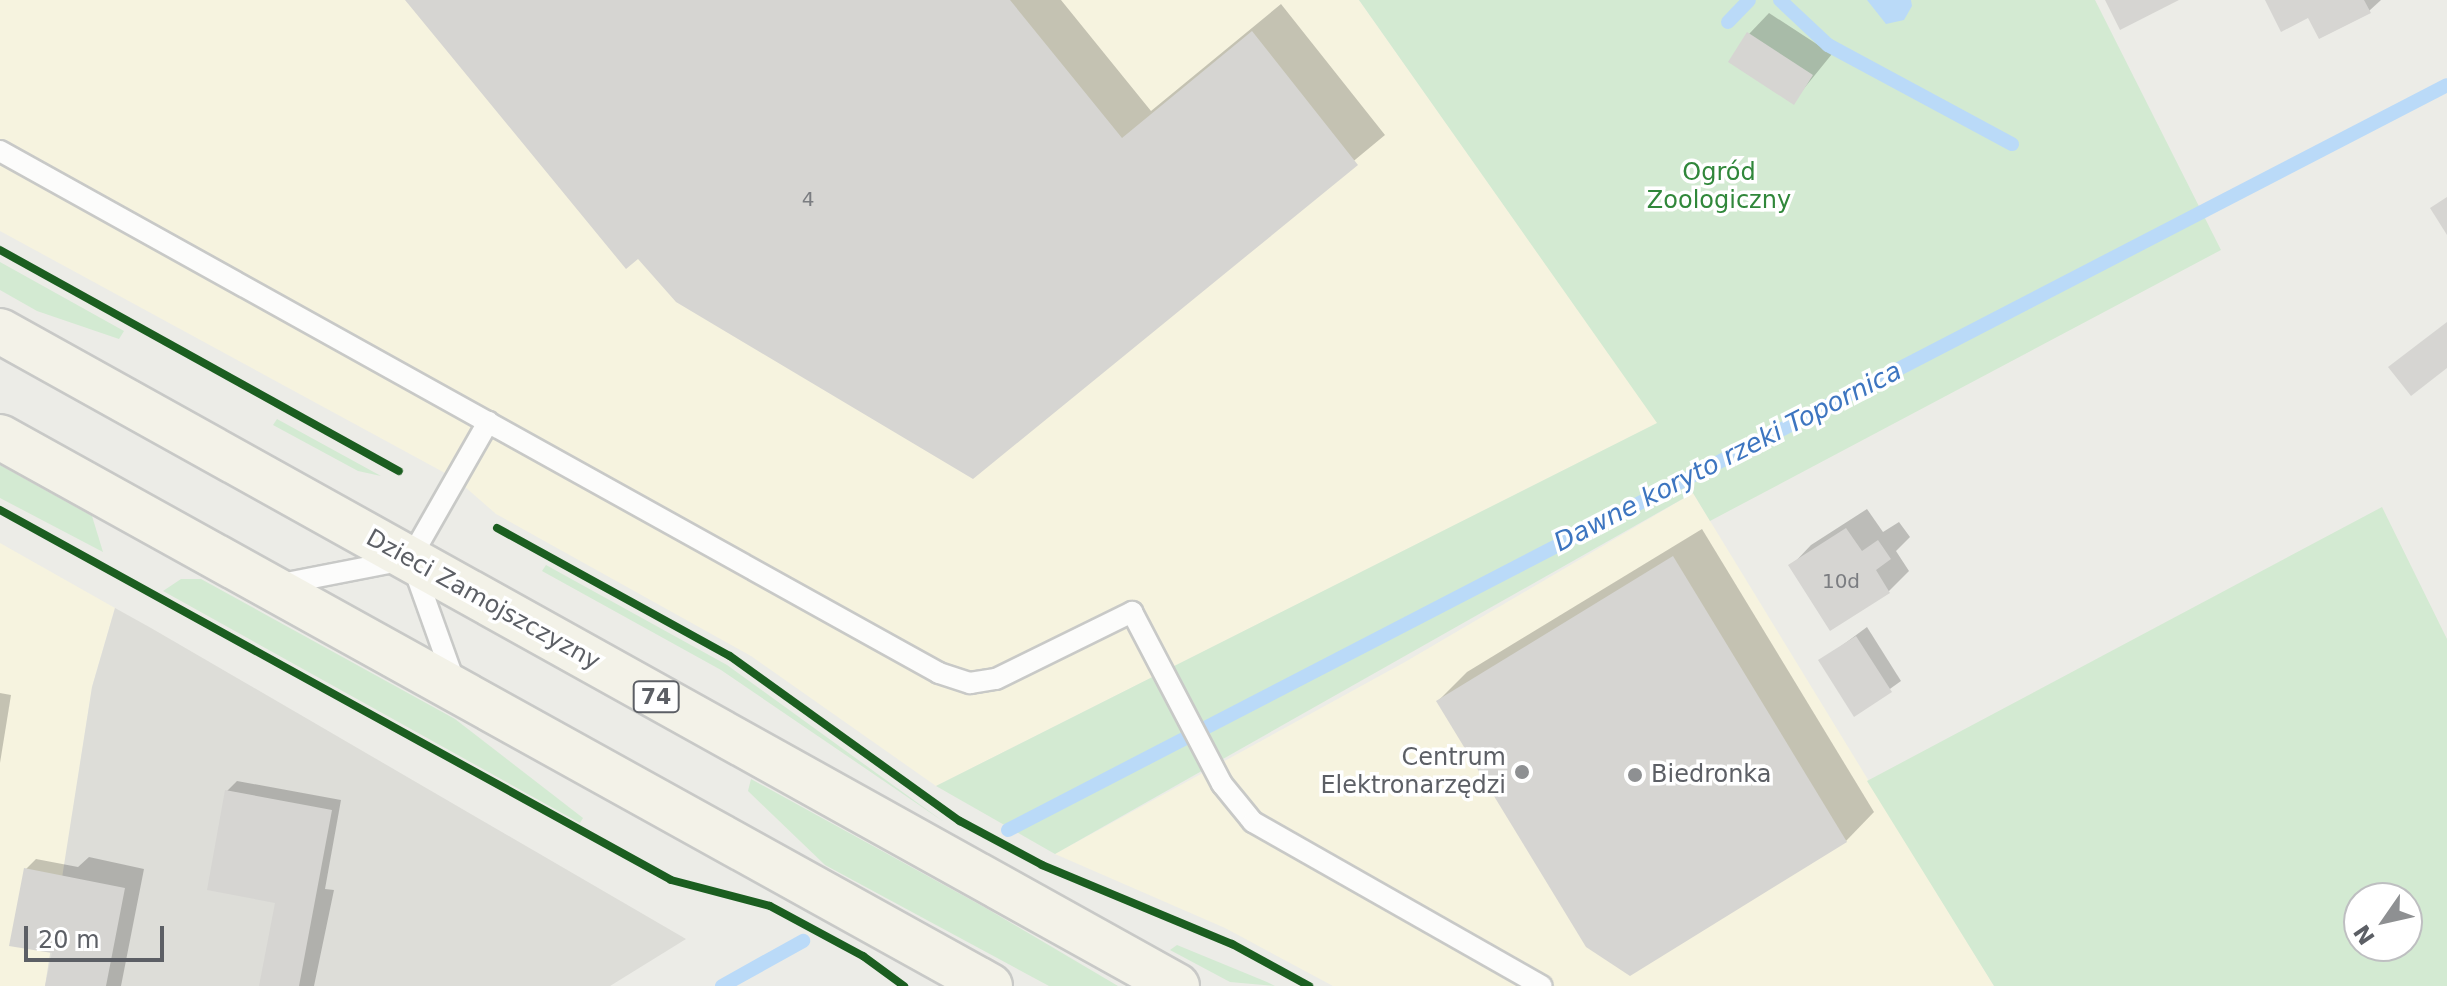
<!DOCTYPE html>
<meta charset="utf-8">
<style>
body{margin:0}
#map{position:relative;width:2447px;height:986px;overflow:hidden;background:#ecece7;font-family:"DejaVu Sans",sans-serif}
div>[style]{position:absolute}
.commercial>*{inset:0;background:#f6f3df}
.industrial>*{inset:0;background:#ddddd8}
.green>*{inset:0;background:#d3ead2}
.water>*{inset:0;background:#badaf8}
.shadow>*{inset:0;background:#0003}
.stream>*{height:14px;margin:-7px;padding:0 7px;transform-origin:7px;border-radius:7px;background:#badaf8}
.building>*{inset:0;background:#d6d5d2}
.roads{filter:drop-shadow(2px 0 #c8c9c7) drop-shadow(-2px 0 #c8c9c7) drop-shadow(0 2px #c8c9c7) drop-shadow(0 -2px #c8c9c7)}
.service>*{height:20px;margin:-10px;padding:0 10px;transform-origin:10px;border-radius:10px;background:#fcfcfb}
.primary>*{height:44px;margin:-22px;padding:0 22px;transform-origin:22px;border-radius:22px;background:#f3f2e8}
.cycleway>*{height:8px;margin:-4px;padding:0 4px;transform-origin:4px;border-radius:4px;background:#1b5e20}
.dots>*{width:22px;height:22px;translate:-50% -50%;box-sizing:border-box;border:4px solid #fff;border-radius:50%}
span{translate:-50% -50%;white-space:nowrap;text-align:center;line-height:1.15;-webkit-text-stroke:7px #fff;paint-order:stroke}
.number-label{font-size:20px;color:#7b7d81}
.number-label span{-webkit-text-stroke-width:0}
.shield-label span{padding:2px 6px;background:#fff;border:2px solid;border-radius:6px;-webkit-text-stroke-width:0}
.shield-label{font-size:22px;color:#5c5f65;font-weight:700}
.park-label{font-size:24px;color:#30873a}
.street-label{font-size:24px;color:#5c5f65}
.poi-label{font-size:24px;color:#5c5f65}
.right{translate:-100% -50%;text-align:right}
.left{translate:0 -50%;text-align:left}
.water-label{font-size:26px;color:#3d75c0;font-style:italic}
.north{position:absolute;left:2343px;top:882px;width:80px;height:80px;box-sizing:border-box;background:#fff;border:2px solid #bebfc1;border-radius:50%;rotate:236deg;font-size:22px;font-weight:700;line-height:32px;text-align:center;color:#5c5f65}
.north::after{content:'';display:block;margin:auto;width:28px;height:36px;background:#8e9092;clip-path:polygon(50% 0,100% 100%,50% 72%,0 100%)}
.scale{position:absolute;left:24px;top:926px;width:140px;height:36px;box-sizing:border-box;border:4px solid #5c5f65;border-top:0;padding-left:10px;font-size:24px;line-height:28px;white-space:nowrap;color:#5c5f65;-webkit-text-stroke:6px #fff;paint-order:stroke}
</style>
<div id="map">
<div class="commercial">
<i style="clip-path:polygon(0 0,1359px 0,1658px 423px,936px 786px,751px 656px,496px 514px,456px 479px,0 231px)"></i>
<i style="clip-path:polygon(1693px 493px,1994px 986px,1333px 986px,1225px 928px,1055px 854px,1405px 662px)"></i>
<i style="clip-path:polygon(0 543px,115px 608px,92px 687px,46px 986px,0 986px)"></i>
</div>
<div class="industrial">
<i style="clip-path:polygon(115px 608px,151px 628px,686px 939px,610px 986px,45px 986px,92px 687px)"></i>
</div>
<div class="green">
<i style="clip-path:polygon(1359px 0,2095px 0,2221px 250px,1710px 521px,1693px 493px,1055px 854px,936px 786px,1657px 423px)"></i>
<i style="clip-path:polygon(0 262px,124px 331px,119px 339px,37px 311px,0 290px)"></i>
<i style="clip-path:polygon(277px 419px,381px 476px,358px 471px,273px 425px)"></i>
<i style="clip-path:polygon(0 465px,92px 516px,103px 552px,0 498px)"></i>
<i style="clip-path:polygon(evenodd,2382px 507px,2447px 639px,2447px 986px,1994px 986px,1867px 781px,2382px 507px,2359px 898px,2407px 898px,2407px 946px,2359px 946px,2359px 898px)"></i>
<i style="clip-path:polygon(546px 565px,727px 665px,944px 822px,721px 670px,542px 571px)"></i>
<i style="clip-path:polygon(181px 579px,201px 579px,455px 719px,583px 818px,580px 823px,163px 591px)"></i>
<i style="clip-path:polygon(751px 779px,984px 907px,1118px 986px,1049px 986px,825px 865px,748px 791px)"></i>
<i style="clip-path:polygon(1177px 945px,1267px 982px,1275px 986px,1230px 982px,1170px 950px)"></i>
</div>
<div class="water">
<i style="clip-path:polygon(1867px 0,1911px 0,1912px 6px,1904px 20px,1886px 24px)"></i>
</div>
<div class="shadow">
<i style="clip-path:polygon(407px 0,1061px 0,1151px 111px,1281px 4px,1385px 135px,973px 476px)"></i>
<i style="clip-path:polygon(2267px 0,2381px 0,2369px 11px,2309px 16px)"></i>
<i style="clip-path:polygon(1769px 13px,1832px 54px,1793px 102px,1749px 34px)"></i>
<i style="clip-path:polygon(1867px 509px,1883px 532px,1899px 522px,1910px 537px,1896px 551px,1909px 571px,1889px 591px,1831px 628px,1791px 566px,1811px 545px)"></i>
<i style="clip-path:polygon(1702px 529px,1874px 812px,1846px 841px,1438px 701px,1467px 672px)"></i>
<i style="clip-path:polygon(1867px 627px,1901px 681px,1855px 714px,1821px 661px)"></i>
<i style="clip-path:polygon(0 693px,11px 695px,0 763px)"></i>
<i style="clip-path:polygon(237px 781px,341px 800px,325px 889px,334px 890px,314px 986px,261px 986px,278px 901px,227px 791px)"></i>
<i style="clip-path:polygon(89px 857px,144px 869px,121px 986px,47px 986px,54px 952px,26px 869px,36px 859px,78px 867px)"></i>
</div>
<div class="stream">
<i style="left:1780px;top:0;width:66px;rotate:43.2deg"></i>
<i style="left:1828px;top:45px;width:209px;rotate:28.3deg"></i>
<i style="left:1728px;top:22px;width:30px;rotate:-46deg"></i>
<i style="left:1008px;top:830px;width:1620px;rotate:-27.37deg"></i>
<i style="left:722px;top:986px;width:93px;rotate:-29.1deg"></i>
</div>
<div class="building">
<i style="clip-path:polygon(405px 0,1010px 0,1122px 138px,1252px 31px,1358px 165px,973px 479px,676px 302px,638px 259px,626px 269px)"></i>
<i style="clip-path:polygon(2105px 0,2179px 0,2120px 30px)"></i>
<i style="clip-path:polygon(2265px 0,2364px 0,2371px 13px,2319px 39px,2308px 18px,2281px 32px)"></i>
<i style="clip-path:polygon(1747px 32px,1813px 75px,1794px 105px,1728px 62px)"></i>
<i style="clip-path:polygon(2447px 197px,2447px 235px,2430px 208px)"></i>
<i style="clip-path:polygon(2447px 322px,2447px 368px,2411px 396px,2388px 367px)"></i>
<i style="clip-path:polygon(1846px 528px,1862px 551px,1878px 540px,1891px 559px,1876px 570px,1890px 593px,1830px 631px,1788px 565px)"></i>
<i style="clip-path:polygon(1673px 556px,1847px 842px,1630px 976px,1586px 947px,1436px 701px)"></i>
<i style="clip-path:polygon(1856px 636px,1892px 692px,1854px 717px,1818px 660px)"></i>
<i style="clip-path:polygon(225px 790px,332px 810px,299px 986px,259px 986px,275px 903px,207px 890px)"></i>
<i style="clip-path:polygon(24px 868px,125px 888px,106px 986px,45px 986px,52px 953px,9px 946px)"></i>
</div>
<div class="roads">
<div class="service">
<i style="left:0;top:151px;width:1074px;rotate:29.07deg"></i>
<i style="left:939px;top:673px;width:33px;rotate:18deg"></i>
<i style="left:970px;top:683px;width:26px;rotate:-9deg"></i>
<i style="left:996px;top:679px;width:152px;rotate:-26.2deg"></i>
<i style="left:1132px;top:612px;width:194px;rotate:62.4deg"></i>
<i style="left:1222px;top:784px;width:49px;rotate:50.8deg"></i>
<i style="left:1253px;top:822px;width:332px;rotate:29.6deg"></i>
<i style="left:413px;top:566px;width:124px;rotate:70.3deg"></i>
<i style="left:276px;top:585px;width:136px;rotate:-11deg"></i>
<i style="left:410px;top:559px;width:158px;rotate:-60.3deg"></i>
</div>
<div class="primary">
<i style="left:0;top:331px;width:1347px;rotate:29.1deg"></i>
<i style="left:0;top:437px;width:1132px;rotate:29.01deg"></i>
</div>
</div>
<div class="cycleway">
<i style="left:0;top:250px;width:456px;rotate:29deg"></i>
<i style="left:0;top:510px;width:766px;rotate:28.87deg"></i>
<i style="left:671px;top:880px;width:102px;rotate:14.7deg"></i>
<i style="left:770px;top:906px;width:106px;rotate:28.3deg"></i>
<i style="left:863px;top:956px;width:51px;rotate:36.2deg"></i>
<i style="left:497px;top:528px;width:266px;rotate:28.8deg"></i>
<i style="left:730px;top:656px;width:283px;rotate:35.7deg"></i>
<i style="left:960px;top:821px;width:93px;rotate:28.2deg"></i>
<i style="left:1042px;top:865px;width:206px;rotate:22.6deg"></i>
<i style="left:1232px;top:944px;width:88px;rotate:28.6deg"></i>
</div>
<div class="dots">
<i style="left:1522px;top:772px;background:#8e9092"></i>
<i style="left:1635px;top:775px;background:#8e9092"></i>
</div>
<div class="number-label">
<span style="left:808px;top:199px">4</span>
<span style="left:1841px;top:581px">10d</span>
</div>
<div class="shield-label">
<span style="left:656px;top:697px">74</span>
</div>
<div class="park-label">
<span style="left:1719px;top:187px">Ogród<br>Zoologiczny</span>
</div>
<div class="street-label">
<span style="left:483px;top:600px;rotate:29deg">Dzieci Zamojszczyzny</span>
</div>
<div class="poi-label">
<span class="right" style="left:1506px;top:772px">Centrum<br>Elektronarzędzi</span>
<span class="left" style="left:1651px;top:775px">Biedronka</span>
</div>
<div class="water-label">
<span style="left:1728px;top:457px;rotate:-27deg">Dawne koryto rzeki Topornica</span>
</div>
<div class="north">N</div>
<div class="scale">20 m</div>
</div>
